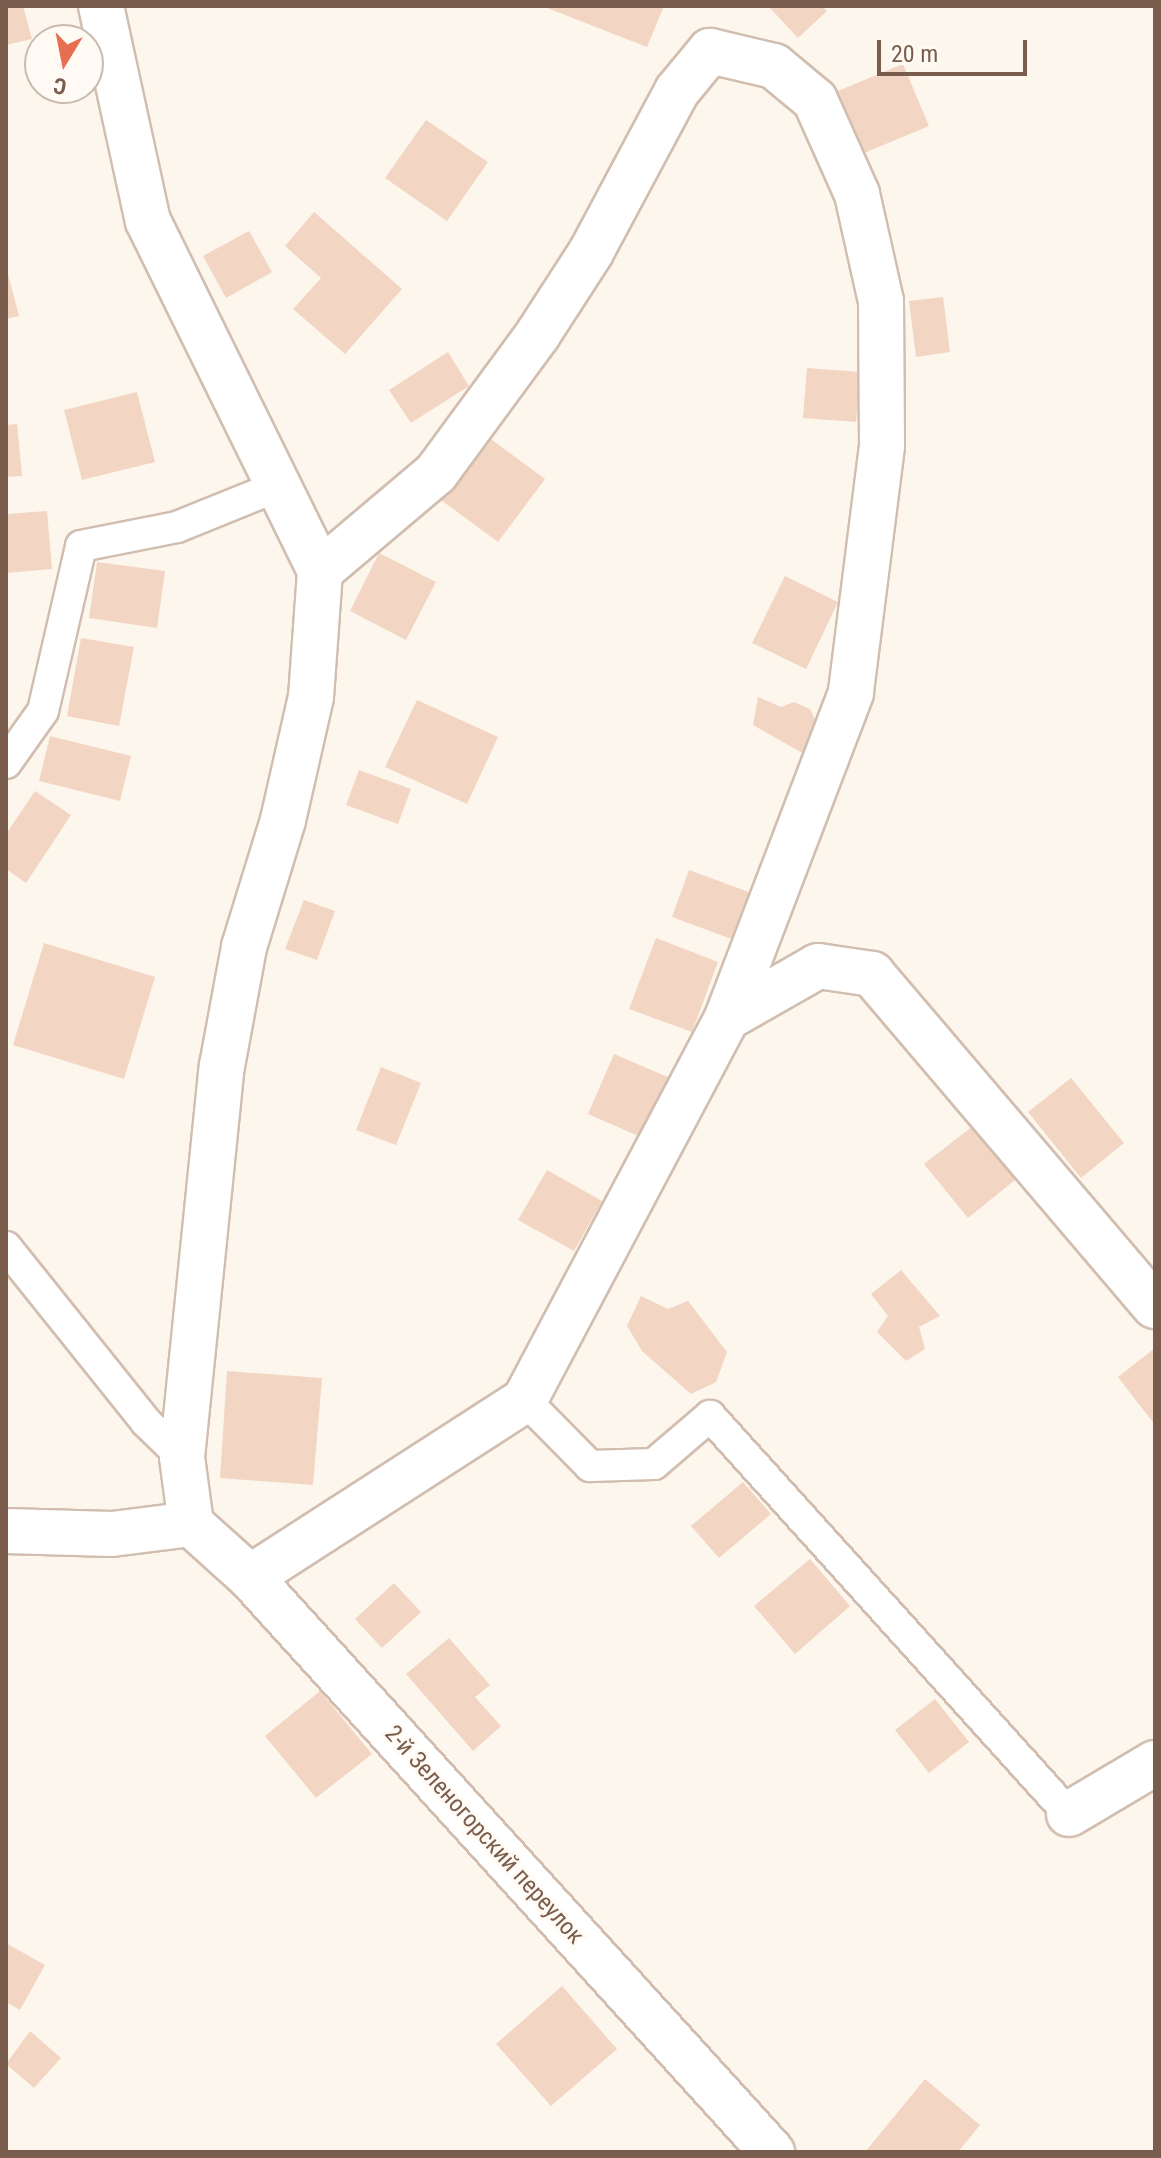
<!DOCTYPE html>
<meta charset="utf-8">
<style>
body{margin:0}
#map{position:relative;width:1161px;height:2158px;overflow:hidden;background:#fdf6ec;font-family:"Roboto Condensed",sans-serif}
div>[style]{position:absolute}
.building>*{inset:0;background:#f3d5c3}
.roads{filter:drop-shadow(2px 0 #d1beb0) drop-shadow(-2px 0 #d1beb0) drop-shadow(0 2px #d1beb0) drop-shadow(0 -2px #d1beb0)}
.lane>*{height:30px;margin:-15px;padding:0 15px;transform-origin:15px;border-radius:15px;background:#fff}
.street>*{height:44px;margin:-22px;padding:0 22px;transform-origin:22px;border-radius:22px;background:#fff}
span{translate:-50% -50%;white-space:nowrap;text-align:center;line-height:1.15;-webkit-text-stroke:6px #fffaf3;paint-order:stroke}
.street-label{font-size:24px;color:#7a5c4d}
.frame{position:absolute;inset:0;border:8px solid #7a5c4d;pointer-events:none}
.north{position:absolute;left:24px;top:24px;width:80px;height:80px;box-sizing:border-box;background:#fffaf3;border:2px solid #cabbb1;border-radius:50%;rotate:190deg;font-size:22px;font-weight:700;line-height:32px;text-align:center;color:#7a5c4d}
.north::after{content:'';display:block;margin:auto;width:28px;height:36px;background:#e76f51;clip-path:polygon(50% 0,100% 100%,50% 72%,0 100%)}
.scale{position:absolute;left:877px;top:40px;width:150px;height:36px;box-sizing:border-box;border:4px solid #7a5c4d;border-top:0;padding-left:10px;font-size:24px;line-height:28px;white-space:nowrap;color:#7a5c4d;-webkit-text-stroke:6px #fffaf3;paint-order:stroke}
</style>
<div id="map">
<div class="building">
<i style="clip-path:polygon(6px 6px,23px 6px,32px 39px,6px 45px)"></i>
<i style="clip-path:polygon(542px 6px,664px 6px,647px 47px)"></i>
<i style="clip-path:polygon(768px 6px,822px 6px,827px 11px,798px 38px)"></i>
<i style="clip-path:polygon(903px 64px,929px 126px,864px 153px,838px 91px)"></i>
<i style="clip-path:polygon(426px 120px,488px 162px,447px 221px,385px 178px)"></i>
<i style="clip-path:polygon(314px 212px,402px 289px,345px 354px,293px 309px,321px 278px,285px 246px)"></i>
<i style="clip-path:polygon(249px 231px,272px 272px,226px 298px,203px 256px)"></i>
<i style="clip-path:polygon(6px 267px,19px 316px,6px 319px)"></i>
<i style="clip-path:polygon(943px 297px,950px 352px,916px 357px,909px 301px)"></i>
<i style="clip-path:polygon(448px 352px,469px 386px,411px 423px,389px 390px)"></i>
<i style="clip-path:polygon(807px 368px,860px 372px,856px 422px,803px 418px)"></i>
<i style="clip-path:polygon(137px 392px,155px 462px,82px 480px,64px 410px)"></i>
<i style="clip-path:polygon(17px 424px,22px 476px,6px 477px,6px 425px)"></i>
<i style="clip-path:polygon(488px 437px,545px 479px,498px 542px,441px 500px)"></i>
<i style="clip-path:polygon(47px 511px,52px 569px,6px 573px,6px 514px)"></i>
<i style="clip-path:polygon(379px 553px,436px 582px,406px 640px,350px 611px)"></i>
<i style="clip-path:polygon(97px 562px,165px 571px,157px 628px,89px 618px)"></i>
<i style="clip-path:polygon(785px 576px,838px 602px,806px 669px,752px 643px)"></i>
<i style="clip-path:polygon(81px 638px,134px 647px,119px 726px,67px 716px)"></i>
<i style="clip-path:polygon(758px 697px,781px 707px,794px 702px,810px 709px,818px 725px,804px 754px,753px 725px)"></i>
<i style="clip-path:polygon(417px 700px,498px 737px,467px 804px,385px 767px)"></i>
<i style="clip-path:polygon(50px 736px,131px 756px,120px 801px,39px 781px)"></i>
<i style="clip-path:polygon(359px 770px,411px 789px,398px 824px,346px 805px)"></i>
<i style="clip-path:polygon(35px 791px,71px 815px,26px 883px,6px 869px,6px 834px)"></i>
<i style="clip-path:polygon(689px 870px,754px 894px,737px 941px,672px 917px)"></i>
<i style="clip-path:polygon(304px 900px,335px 911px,317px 960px,285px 949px)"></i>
<i style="clip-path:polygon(656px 938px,718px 962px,692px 1032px,629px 1009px)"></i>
<i style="clip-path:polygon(44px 943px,155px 977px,124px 1079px,13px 1045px)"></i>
<i style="clip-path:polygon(614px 1054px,670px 1078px,643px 1138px,588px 1114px)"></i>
<i style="clip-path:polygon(381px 1067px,421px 1083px,396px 1145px,356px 1130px)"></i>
<i style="clip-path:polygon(1071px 1078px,1124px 1143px,1081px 1178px,1028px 1112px)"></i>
<i style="clip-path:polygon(978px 1122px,1021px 1175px,968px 1218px,924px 1164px)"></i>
<i style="clip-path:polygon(547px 1170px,602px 1201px,574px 1251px,518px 1220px)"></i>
<i style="clip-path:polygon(901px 1270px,940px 1316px,919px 1327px,925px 1349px,906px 1361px,877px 1332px,888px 1316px,871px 1294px)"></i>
<i style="clip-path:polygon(641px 1296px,668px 1309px,688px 1301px,727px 1352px,716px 1382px,691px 1394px,642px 1351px,627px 1326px)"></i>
<i style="clip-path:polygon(1155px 1348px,1155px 1425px,1118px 1377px)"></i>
<i style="clip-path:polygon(227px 1371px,322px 1378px,313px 1485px,220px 1478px)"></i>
<i style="clip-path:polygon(743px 1482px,771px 1514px,719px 1558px,691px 1526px)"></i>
<i style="clip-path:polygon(810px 1559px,850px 1606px,795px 1654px,754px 1606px)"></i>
<i style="clip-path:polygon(394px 1583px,421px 1612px,382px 1648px,355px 1619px)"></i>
<i style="clip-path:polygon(449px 1638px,490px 1685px,475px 1697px,501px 1726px,473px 1751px,406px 1674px)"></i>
<i style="clip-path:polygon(320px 1691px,372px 1754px,316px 1798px,265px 1736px)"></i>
<i style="clip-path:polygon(935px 1699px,969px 1742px,929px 1773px,895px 1730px)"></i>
<i style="clip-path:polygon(6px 1943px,45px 1965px,20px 2010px,6px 2002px)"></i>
<i style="clip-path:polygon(562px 1986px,617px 2049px,551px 2106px,496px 2044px)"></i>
<i style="clip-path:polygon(30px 2031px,61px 2058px,34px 2088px,6px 2064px)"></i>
<i style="clip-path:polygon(925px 2079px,980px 2125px,958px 2152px,865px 2152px)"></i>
</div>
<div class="roads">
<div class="lane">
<i style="left:6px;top:763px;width:64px;rotate:-54.6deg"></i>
<i style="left:43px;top:711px;width:169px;rotate:-77deg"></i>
<i style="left:81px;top:546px;width:98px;rotate:-11.2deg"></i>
<i style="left:177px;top:527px;width:107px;rotate:-22deg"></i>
<i style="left:6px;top:1247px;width:224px;rotate:51.3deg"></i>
<i style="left:146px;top:1422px;width:50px;rotate:44.2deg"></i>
<i style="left:525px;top:1400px;width:93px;rotate:45.4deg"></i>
<i style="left:590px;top:1466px;width:64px;rotate:-1.8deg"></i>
<i style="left:654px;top:1464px;width:74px;rotate:-40.6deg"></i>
<i style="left:710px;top:1416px;width:536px;rotate:47.95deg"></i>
</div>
<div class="street">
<i style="left:101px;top:6px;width:220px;rotate:77.7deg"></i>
<i style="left:148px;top:221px;width:390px;rotate:63.8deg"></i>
<i style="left:727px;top:1018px;width:105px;rotate:-29.7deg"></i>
<i style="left:818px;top:966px;width:55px;rotate:8.4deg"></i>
<i style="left:872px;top:974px;width:436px;rotate:49.6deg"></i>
<i style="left:191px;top:1524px;width:68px;rotate:-97.7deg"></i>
<i style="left:182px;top:1457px;width:393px;rotate:-84.2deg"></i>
<i style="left:222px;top:1066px;width:121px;rotate:-79.5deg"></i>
<i style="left:244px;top:947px;width:133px;rotate:-72.9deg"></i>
<i style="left:283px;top:820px;width:126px;rotate:-77.2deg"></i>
<i style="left:311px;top:697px;width:126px;rotate:-85.9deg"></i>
<i style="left:320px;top:571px;width:152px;rotate:-40.2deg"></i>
<i style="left:436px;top:473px;width:172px;rotate:-53.7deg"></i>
<i style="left:538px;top:334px;width:98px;rotate:-57.1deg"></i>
<i style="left:591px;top:252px;width:183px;rotate:-61.9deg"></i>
<i style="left:677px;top:91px;width:52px;rotate:-50.5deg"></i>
<i style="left:710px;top:51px;width:66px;rotate:13.2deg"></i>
<i style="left:774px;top:66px;width:53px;rotate:39.7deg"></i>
<i style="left:815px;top:100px;width:103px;rotate:65.9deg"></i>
<i style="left:857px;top:194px;width:110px;rotate:77.4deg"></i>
<i style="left:881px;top:301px;width:145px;rotate:89.6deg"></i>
<i style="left:882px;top:446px;width:249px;rotate:97.2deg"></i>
<i style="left:851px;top:693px;width:348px;rotate:110.9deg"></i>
<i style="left:727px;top:1018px;width:432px;rotate:117.9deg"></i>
<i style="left:525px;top:1400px;width:327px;rotate:147.2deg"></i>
<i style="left:191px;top:1524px;width:79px;rotate:41.9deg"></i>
<i style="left:250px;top:1577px;width:777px;rotate:47.77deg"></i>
<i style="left:6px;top:1531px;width:106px;rotate:1.6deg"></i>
<i style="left:112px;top:1534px;width:80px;rotate:-7.2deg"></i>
<i style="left:1069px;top:1814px;width:100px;rotate:-30.7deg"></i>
</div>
</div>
<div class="street-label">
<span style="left:484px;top:1835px;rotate:48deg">2-й Зеленогорский переулок</span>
</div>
<div class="frame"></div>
<div class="north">С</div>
<div class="scale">20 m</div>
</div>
